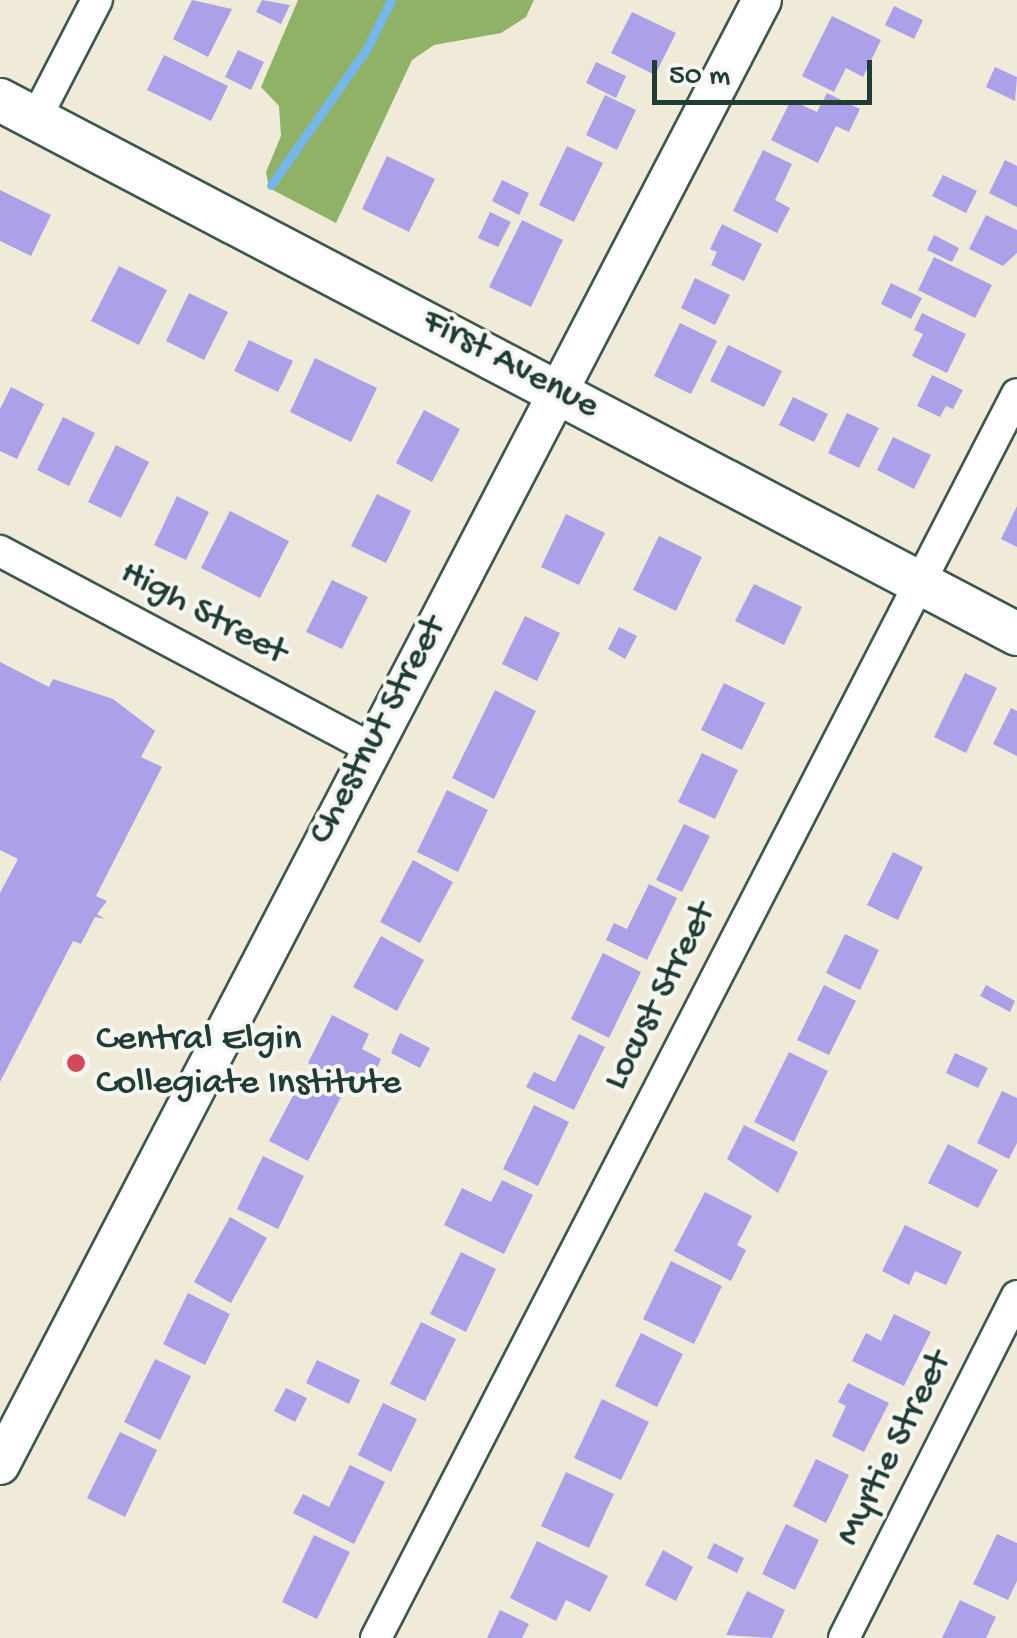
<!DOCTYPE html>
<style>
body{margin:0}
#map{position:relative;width:1017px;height:1638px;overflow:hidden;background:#f0ebd9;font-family:"Gochi Hand",sans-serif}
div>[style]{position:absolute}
.forest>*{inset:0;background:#90b267}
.stream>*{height:9px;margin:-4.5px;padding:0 4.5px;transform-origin:4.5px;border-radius:4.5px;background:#76b7eb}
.building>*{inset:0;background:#aca1e9}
.roads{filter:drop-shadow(2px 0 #3e574d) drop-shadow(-2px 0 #3e574d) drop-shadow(0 2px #3e574d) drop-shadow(0 -2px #3e574d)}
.minor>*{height:30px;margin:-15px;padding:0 15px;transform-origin:15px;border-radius:15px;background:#fff}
.tertiary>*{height:38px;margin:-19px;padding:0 19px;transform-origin:19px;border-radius:19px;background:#fff}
.secondary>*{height:42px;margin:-21px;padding:0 21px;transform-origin:21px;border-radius:21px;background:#fff}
.dots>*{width:28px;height:28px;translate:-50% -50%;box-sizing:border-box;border:5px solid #f6f6f2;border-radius:50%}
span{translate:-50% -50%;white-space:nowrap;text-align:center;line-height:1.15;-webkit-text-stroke:8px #f6f6f2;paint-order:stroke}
.street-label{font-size:38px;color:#1f3d34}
.poi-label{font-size:38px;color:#1f3d34}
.left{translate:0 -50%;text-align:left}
.scale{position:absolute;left:652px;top:60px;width:220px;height:45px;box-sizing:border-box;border:5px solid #1f3d34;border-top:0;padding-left:12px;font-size:30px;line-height:35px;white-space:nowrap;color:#1f3d34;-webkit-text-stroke:8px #f6f6f2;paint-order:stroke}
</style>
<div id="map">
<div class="forest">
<i style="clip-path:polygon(298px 0,534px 0,526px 17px,501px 33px,434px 45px,412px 60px,336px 223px,269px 188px,266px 172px,281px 136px,279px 106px,261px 87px)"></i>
</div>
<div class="stream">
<i style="left:271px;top:185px;width:165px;rotate:-54.9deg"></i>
<i style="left:366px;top:50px;width:56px;rotate:-63.4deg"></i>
</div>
<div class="building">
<i style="clip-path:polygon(192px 0,232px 9px,208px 57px,173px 39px)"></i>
<i style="clip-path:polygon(262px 0,290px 5px,281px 24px,256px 12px)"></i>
<i style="clip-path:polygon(894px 6px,923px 20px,914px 39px,885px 25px)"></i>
<i style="clip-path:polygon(632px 12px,676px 33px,655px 75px,611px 53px)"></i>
<i style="clip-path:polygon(832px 16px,881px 40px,863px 77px,846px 68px,834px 92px,802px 76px)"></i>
<i style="clip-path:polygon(238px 50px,264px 62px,251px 90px,225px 77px)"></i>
<i style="clip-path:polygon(164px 55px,228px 86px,211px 121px,147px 90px)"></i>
<i style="clip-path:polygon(596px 62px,626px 76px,616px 98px,586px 83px)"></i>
<i style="clip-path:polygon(995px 67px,1017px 77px,1015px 101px,986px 87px)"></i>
<i style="clip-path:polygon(827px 93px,860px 109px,849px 132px,836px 126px,818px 163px,771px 140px,791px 100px,817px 112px)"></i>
<i style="clip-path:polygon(605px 95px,636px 110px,617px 150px,586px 135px)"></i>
<i style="clip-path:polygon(567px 146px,603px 163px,574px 222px,539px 205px)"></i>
<i style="clip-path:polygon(763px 150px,792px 164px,775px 200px,790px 208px,777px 233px,733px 211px)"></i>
<i style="clip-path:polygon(387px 156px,435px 179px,409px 232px,362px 209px)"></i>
<i style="clip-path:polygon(1005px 160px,1017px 166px,1017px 207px,989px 193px)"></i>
<i style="clip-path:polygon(943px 175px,977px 191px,966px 213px,932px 196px)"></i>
<i style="clip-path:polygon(502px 180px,529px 193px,519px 215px,492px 201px)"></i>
<i style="clip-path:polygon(0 190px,51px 215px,31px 256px,0 241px)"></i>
<i style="clip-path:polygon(490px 212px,511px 222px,498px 247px,478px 238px)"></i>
<i style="clip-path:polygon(986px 215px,1017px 230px,1017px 253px,1003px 266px,969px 249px)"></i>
<i style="clip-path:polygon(522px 220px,563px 240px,531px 307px,489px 287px)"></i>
<i style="clip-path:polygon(722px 224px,762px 244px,744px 281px,711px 265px,717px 252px,710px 249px)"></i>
<i style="clip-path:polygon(934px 235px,959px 248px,952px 262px,927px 250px)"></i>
<i style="clip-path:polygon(934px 257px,992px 285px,975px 318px,918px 290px)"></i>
<i style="clip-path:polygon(119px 266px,167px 290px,139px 345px,91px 321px)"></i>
<i style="clip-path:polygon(695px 278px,730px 295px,715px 325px,681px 308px)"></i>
<i style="clip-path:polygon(891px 283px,922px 298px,911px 319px,881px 304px)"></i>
<i style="clip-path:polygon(189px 293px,228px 312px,204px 360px,166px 341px)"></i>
<i style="clip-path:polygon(922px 313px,966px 334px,947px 373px,912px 356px,923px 334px,914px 330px)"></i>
<i style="clip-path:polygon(680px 323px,717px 341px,691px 394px,654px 376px)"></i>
<i style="clip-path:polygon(249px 340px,293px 361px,278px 392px,234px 371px)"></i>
<i style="clip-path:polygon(728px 345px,782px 371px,764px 407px,710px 381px)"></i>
<i style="clip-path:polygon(315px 358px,377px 388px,351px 442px,290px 412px)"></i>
<i style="clip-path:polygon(932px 375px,963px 390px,953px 409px,946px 406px,940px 417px,917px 406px)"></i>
<i style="clip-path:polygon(11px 387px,44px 404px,17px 459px,0 451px,0 409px)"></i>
<i style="clip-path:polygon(793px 397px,828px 414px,814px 442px,779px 425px)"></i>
<i style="clip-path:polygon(424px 410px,460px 429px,432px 482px,396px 463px)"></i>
<i style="clip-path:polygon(847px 413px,879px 428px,859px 468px,828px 453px)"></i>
<i style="clip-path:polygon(63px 417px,95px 433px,69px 486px,37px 470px)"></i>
<i style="clip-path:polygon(893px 437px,931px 455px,914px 489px,877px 470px)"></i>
<i style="clip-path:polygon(116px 445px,149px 462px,121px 518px,88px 502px)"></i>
<i style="clip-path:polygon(377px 494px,411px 511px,386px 563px,351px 546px)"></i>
<i style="clip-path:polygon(177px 496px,209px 512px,186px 560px,154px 545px)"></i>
<i style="clip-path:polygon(1017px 506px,1017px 547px,1001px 539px)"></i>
<i style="clip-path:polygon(230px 511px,289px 541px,260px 598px,201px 568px)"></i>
<i style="clip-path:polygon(566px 514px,605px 533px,579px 585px,541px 567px)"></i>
<i style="clip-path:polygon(659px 536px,702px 557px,676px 611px,633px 590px)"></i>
<i style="clip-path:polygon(332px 580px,368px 597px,342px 649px,306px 632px)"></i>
<i style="clip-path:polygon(754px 584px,802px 607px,784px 645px,735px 621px)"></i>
<i style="clip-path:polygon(525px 616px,560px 633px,537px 681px,502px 664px)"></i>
<i style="clip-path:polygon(619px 627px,637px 636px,625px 659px,608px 649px)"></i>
<i style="clip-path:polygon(0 662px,49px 687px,53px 679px,113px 699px,155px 731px,141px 757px,162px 767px,96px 896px,107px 901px,97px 914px,105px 919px,95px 917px,81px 944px,73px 941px,0 1082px,0 893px,18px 859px,0 850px)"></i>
<i style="clip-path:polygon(965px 673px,997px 688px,966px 753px,934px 737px)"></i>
<i style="clip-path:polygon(724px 683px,765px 703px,742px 750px,701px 730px)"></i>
<i style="clip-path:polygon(495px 690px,536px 711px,494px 799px,452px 778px)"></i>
<i style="clip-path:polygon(1011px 708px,1017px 711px,1017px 756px,993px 744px)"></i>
<i style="clip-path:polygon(702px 753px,738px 770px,715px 819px,678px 802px)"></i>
<i style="clip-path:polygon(447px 790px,488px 810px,458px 872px,417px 852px)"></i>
<i style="clip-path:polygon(684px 824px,710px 836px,682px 892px,656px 880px)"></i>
<i style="clip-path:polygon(893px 852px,923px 867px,898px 920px,867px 905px)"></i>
<i style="clip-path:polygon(413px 860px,453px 882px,420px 943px,380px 922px)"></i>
<i style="clip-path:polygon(649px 884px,677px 898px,647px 960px,606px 940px,614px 923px,627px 929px)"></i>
<i style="clip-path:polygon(845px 934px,879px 950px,860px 990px,826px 973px)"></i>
<i style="clip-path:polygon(381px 936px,424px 960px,397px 1011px,353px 987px)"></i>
<i style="clip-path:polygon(603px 953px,641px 972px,609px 1038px,571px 1019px)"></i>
<i style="clip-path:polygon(824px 985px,856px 1001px,829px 1055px,797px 1040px)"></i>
<i style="clip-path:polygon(986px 985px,1015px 1001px,1010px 1012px,980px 996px)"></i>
<i style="clip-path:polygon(332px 1015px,369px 1034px,362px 1049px,381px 1059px,366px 1091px,308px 1063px)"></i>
<i style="clip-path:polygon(400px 1033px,430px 1048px,420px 1068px,391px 1053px)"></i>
<i style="clip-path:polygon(579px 1034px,605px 1047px,574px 1110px,526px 1087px,534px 1072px,555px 1082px)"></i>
<i style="clip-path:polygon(789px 1052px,828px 1071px,794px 1142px,754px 1122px)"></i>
<i style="clip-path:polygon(955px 1053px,988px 1068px,978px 1088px,946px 1073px)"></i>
<i style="clip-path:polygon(303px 1077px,341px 1097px,308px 1161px,269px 1141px)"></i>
<i style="clip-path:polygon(1002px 1091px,1017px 1098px,1017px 1143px,1009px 1159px,977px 1143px)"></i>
<i style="clip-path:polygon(534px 1105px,569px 1122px,538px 1186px,503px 1169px)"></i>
<i style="clip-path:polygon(744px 1125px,798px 1152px,778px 1193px,727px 1159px)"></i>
<i style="clip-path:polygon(948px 1144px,998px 1170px,978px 1208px,928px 1183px)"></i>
<i style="clip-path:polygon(263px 1156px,304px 1176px,278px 1229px,237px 1209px)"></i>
<i style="clip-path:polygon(502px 1180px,533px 1195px,504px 1254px,444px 1225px,462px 1188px,491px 1202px)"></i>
<i style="clip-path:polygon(705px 1192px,752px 1216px,737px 1245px,746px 1250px,731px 1281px,674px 1251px)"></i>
<i style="clip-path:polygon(230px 1217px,267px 1238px,231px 1303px,194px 1282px)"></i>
<i style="clip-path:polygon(905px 1225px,962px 1252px,946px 1285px,915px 1271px,909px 1285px,882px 1271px)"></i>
<i style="clip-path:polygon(461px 1252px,496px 1269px,466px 1332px,430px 1314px)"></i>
<i style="clip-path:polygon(671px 1261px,722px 1286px,694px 1344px,643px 1319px)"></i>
<i style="clip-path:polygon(188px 1293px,230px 1314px,205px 1365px,163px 1344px)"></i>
<i style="clip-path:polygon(894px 1314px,931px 1332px,904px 1386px,852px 1361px,866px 1333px,881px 1341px)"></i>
<i style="clip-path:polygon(421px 1322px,456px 1339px,425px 1401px,390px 1384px)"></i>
<i style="clip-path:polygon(641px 1333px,683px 1354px,657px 1407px,615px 1386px)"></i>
<i style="clip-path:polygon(155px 1359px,191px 1376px,160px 1440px,124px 1422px)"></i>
<i style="clip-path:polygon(317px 1360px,360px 1380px,349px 1404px,306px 1383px)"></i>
<i style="clip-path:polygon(848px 1383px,889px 1403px,864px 1452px,832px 1436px,846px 1406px,838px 1402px)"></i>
<i style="clip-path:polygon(286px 1388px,307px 1398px,295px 1422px,274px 1411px)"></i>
<i style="clip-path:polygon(602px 1399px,649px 1422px,621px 1480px,574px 1458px)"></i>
<i style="clip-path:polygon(383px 1403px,417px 1419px,391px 1472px,358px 1455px)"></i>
<i style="clip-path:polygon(120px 1432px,157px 1450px,125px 1517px,87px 1498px)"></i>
<i style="clip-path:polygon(816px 1459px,849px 1475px,826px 1523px,793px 1506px)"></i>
<i style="clip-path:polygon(350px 1465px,385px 1482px,354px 1544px,293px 1513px,303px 1494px,329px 1507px)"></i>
<i style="clip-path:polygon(566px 1472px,614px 1494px,589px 1548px,541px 1526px)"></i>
<i style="clip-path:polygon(786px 1524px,819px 1540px,795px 1590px,762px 1574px)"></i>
<i style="clip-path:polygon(997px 1534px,1017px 1543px,1017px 1581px,1008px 1600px,973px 1584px)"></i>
<i style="clip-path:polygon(314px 1535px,350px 1552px,317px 1619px,282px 1602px)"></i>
<i style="clip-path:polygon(537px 1541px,608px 1576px,590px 1612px,566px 1600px,556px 1621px,510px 1598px)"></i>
<i style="clip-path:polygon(714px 1543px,744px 1558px,737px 1573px,707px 1558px)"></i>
<i style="clip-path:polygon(663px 1550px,693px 1567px,676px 1601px,645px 1585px)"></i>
<i style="clip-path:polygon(747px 1591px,785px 1610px,772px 1638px,726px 1635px)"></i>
<i style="clip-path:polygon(960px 1600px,996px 1617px,986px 1638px,942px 1638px)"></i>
<i style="clip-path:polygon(500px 1610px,529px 1624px,522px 1638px,487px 1638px)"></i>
</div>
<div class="roads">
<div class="minor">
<i style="left:36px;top:118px;width:133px;rotate:-62.7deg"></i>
<i style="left:0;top:551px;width:418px;rotate:28deg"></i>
<i style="left:376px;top:1638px;width:1399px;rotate:-62.74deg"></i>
<i style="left:844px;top:1638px;width:383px;rotate:-63.2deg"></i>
</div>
<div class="tertiary">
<i style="left:0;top:1465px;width:1651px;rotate:-62.52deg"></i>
</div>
<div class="secondary">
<i style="left:0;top:100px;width:1149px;rotate:27.7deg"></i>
</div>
</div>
<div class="dots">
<i style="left:76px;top:1063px;background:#d1495b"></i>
</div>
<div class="street-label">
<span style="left:510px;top:365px;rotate:28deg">First Avenue</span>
<span style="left:203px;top:614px;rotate:28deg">High Street</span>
<span style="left:379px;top:731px;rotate:-62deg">Chestnut Street</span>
<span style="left:661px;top:997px;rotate:-63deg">Locust Street</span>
<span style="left:895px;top:1449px;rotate:-63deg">Myrtie Street</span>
</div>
<div class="poi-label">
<span class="left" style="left:96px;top:1063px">Central Elgin<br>Collegiate Institute</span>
</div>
<div class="scale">50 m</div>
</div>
